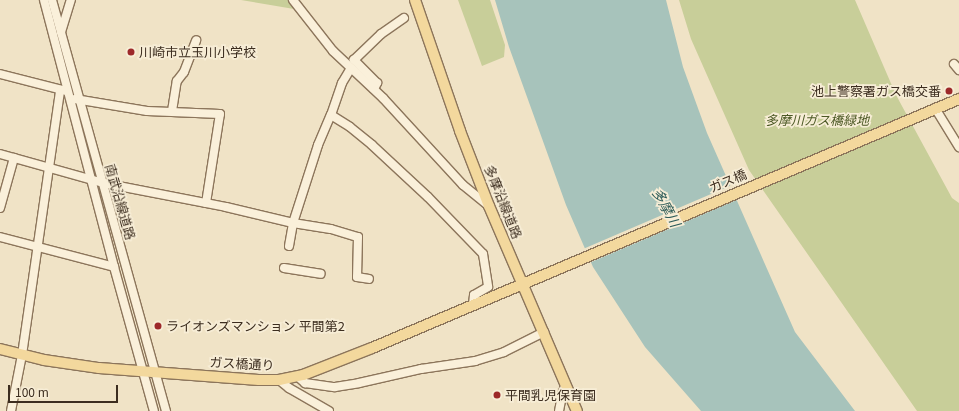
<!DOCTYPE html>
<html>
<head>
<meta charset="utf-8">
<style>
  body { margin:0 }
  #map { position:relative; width:959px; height:411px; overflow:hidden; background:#f0e3c6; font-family:Georgia,"Noto Sans JP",serif }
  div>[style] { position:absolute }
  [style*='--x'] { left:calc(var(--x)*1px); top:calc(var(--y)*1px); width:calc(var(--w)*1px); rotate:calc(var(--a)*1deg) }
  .green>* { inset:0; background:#c8ce99 }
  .water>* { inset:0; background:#a7c3bb }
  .pier>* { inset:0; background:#f0e3c6 }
  .roads { filter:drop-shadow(1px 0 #8c755b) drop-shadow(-1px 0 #8c755b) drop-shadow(0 1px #8c755b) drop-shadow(0 -1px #8c755b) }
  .minor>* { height:8px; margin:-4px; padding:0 4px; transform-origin:4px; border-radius:4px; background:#faf0da }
  .major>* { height:10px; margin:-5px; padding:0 5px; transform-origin:5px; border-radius:5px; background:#f3d89d }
  .dots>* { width:11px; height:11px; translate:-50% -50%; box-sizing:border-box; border:2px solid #f7edd6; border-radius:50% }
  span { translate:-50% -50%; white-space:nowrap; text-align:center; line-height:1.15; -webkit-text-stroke:3.5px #f7edd6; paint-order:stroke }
  .poi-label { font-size:13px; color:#3c2d1f }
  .left { translate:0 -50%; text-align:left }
  .right { translate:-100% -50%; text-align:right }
  .park-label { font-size:13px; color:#4c5925; font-style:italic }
  .street-label { font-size:13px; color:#3c2d1f }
  .water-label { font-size:14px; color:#2e5c59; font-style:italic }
  .scale { position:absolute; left:8px; top:385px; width:110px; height:18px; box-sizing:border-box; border:2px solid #3c2d1f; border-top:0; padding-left:5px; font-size:12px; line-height:14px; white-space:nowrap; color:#3c2d1f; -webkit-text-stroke:3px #f7edd6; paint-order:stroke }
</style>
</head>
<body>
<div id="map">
  <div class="green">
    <i style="clip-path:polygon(241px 0,289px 0,294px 9px)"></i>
    <i style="clip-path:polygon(458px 0,490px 0,505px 45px,504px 57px,482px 66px)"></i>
    <i style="clip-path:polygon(679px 0,855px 0,896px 95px,952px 198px,959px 203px,959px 411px,917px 411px,749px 170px,691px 39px)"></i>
  </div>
  <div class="water">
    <i style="clip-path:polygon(495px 0,666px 0,683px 67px,707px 133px,795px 332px,855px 411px,701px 411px,645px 347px,593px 267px,566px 205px,509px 47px)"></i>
  </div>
  <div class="pier">
    <i style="clip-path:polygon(732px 185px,739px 199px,589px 263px,583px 249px)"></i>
  </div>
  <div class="roads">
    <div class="minor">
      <i style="--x:44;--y:0;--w:276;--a:75.3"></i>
      <i style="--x:114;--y:267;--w:149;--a:74.5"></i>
      <i style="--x:52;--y:0;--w:427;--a:74.5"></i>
      <i style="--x:293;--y:0;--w:65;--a:51.9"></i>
      <i style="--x:333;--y:51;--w:69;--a:43.2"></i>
      <i style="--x:383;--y:98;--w:118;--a:47.4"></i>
      <i style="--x:463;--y:185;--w:32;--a:39"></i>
      <i style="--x:61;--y:32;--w:34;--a:-73"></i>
      <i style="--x:954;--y:64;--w:8;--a:50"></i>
      <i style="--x:0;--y:74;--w:68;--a:14.4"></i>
      <i style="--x:374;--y:89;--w:7;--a:-63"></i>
      <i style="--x:377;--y:83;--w:33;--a:-135"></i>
      <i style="--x:354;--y:60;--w:37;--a:-44"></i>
      <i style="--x:381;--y:34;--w:28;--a:-35"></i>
      <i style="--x:75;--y:99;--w:73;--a:9.5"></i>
      <i style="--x:147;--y:111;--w:73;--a:2.4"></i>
      <i style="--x:935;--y:108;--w:46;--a:58.4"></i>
      <i style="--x:172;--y:111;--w:30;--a:-81"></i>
      <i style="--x:177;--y:81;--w:11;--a:-52"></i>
      <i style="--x:184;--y:72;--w:34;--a:-69"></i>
      <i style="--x:331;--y:115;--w:22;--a:32"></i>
      <i style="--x:350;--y:127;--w:28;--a:39"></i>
      <i style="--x:372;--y:145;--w:76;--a:42.9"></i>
      <i style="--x:428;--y:197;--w:79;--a:46"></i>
      <i style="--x:483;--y:254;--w:33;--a:81"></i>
      <i style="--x:488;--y:287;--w:16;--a:150"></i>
      <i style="--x:474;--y:295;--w:10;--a:96"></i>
      <i style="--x:0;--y:154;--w:107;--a:15.7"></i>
      <i style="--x:103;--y:183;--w:125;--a:11"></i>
      <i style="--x:226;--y:207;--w:69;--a:13.4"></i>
      <i style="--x:293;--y:223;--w:38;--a:9"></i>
      <i style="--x:331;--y:229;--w:28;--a:17"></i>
      <i style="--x:358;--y:237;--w:40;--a:91.4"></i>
      <i style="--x:357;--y:277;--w:12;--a:9"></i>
      <i style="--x:206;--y:203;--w:90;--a:-81.1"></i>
      <i style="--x:0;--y:208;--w:52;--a:-74.4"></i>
      <i style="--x:0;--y:237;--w:118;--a:14.7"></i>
      <i style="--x:289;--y:246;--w:23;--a:-80"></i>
      <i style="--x:293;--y:223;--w:82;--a:-72.2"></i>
      <i style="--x:318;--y:145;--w:33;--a:-67"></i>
      <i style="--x:331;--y:115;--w:34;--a:-71"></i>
      <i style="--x:342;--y:83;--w:17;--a:-59"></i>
      <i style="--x:284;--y:268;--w:37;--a:9"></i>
      <i style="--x:297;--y:376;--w:11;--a:41"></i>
      <i style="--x:305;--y:383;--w:30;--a:8"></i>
      <i style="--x:335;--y:387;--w:24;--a:-9"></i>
      <i style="--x:359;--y:383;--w:64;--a:-12.7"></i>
      <i style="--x:421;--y:369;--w:55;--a:-8.4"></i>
      <i style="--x:475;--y:361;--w:30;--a:-17"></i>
      <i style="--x:504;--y:352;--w:45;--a:-26.6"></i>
      <i style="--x:279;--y:380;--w:13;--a:39"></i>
      <i style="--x:289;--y:388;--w:46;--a:29.9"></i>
      <i style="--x:11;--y:411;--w:57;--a:-78.9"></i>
      <i style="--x:22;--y:355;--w:268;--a:-81.8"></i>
      <i style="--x:559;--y:411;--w:16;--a:-79"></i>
      <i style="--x:562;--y:395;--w:9;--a:-72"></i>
    </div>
    <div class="major">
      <i style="--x:415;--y:0;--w:139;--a:71"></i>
      <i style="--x:460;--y:131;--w:80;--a:68.9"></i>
      <i style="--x:489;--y:206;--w:223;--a:66.8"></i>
      <i style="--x:0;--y:349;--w:45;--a:14"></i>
      <i style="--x:44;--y:360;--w:56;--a:8.3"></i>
      <i style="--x:99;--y:368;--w:160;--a:4.3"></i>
      <i style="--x:259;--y:380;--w:20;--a:0"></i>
      <i style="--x:279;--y:380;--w:25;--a:-12"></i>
      <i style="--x:303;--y:375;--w:74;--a:-21.4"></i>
      <i style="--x:372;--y:348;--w:638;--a:-22.99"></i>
    </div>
  </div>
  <div class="dots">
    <i style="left:131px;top:52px;background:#9d292a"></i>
    <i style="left:949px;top:91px;background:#9d292a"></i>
    <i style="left:158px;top:326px;background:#9d292a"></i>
    <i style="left:497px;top:395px;background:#9d292a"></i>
  </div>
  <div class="poi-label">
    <span class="left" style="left:139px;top:52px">川崎市立玉川小学校</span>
    <span class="right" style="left:941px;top:91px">池上警察署ガス橋交番</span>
    <span class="left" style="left:166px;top:326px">ライオンズマンション 平間第2</span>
    <span class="left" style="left:505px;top:395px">平間乳児保育園</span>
  </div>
  <div class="park-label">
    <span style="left:817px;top:120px">多摩川ガス橋緑地</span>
  </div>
  <div class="street-label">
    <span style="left:728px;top:181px;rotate:-23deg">ガス橋</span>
    <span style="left:120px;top:202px;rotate:74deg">南武沿線道路</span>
    <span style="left:503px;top:202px;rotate:68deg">多摩沿線道路</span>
    <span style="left:242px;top:364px;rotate:3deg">ガス橋通り</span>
  </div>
  <div class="water-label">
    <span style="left:667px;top:207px;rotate:61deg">多摩川</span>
  </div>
  <div class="scale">100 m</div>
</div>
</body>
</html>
